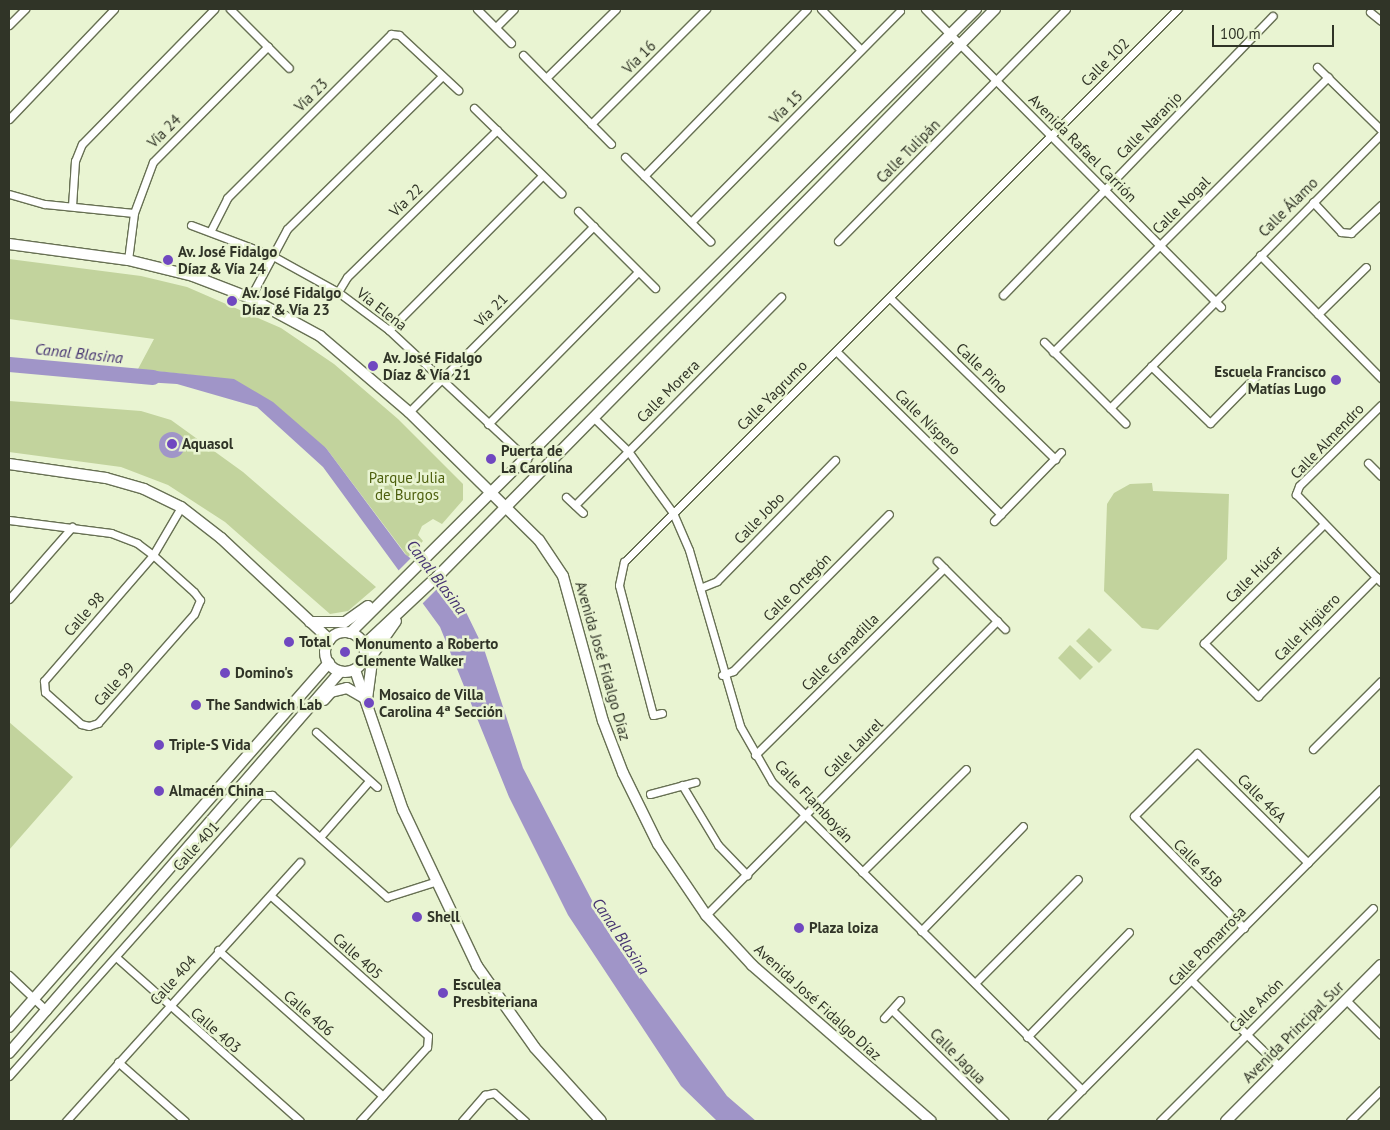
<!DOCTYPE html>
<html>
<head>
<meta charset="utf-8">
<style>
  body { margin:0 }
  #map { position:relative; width:1390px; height:1130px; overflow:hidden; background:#e9f4d2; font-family:"PT Sans",sans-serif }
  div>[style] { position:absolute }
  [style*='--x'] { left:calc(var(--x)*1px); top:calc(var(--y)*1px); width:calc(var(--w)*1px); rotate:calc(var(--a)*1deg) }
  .green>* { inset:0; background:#c2d39d }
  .water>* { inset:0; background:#a095c8 }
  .round { border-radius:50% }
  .pier>* { inset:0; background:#e9f4d2 }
  .river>* { height:15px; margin:-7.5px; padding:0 7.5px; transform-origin:7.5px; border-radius:7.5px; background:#a095c8 }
  .roads { filter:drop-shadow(1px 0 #677053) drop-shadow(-1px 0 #677053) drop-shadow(0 1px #677053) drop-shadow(0 -1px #677053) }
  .street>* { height:7px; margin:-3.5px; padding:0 3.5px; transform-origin:3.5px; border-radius:3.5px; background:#fff }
  .secondary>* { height:10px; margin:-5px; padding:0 5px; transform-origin:5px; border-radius:5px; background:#fff }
  .secondary>.ring { margin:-5px; padding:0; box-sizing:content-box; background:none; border:10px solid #fff; border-radius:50% }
  .dots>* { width:14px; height:14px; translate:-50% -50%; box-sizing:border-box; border:2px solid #e9f4d2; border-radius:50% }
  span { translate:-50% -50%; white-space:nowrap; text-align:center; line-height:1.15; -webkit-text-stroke:5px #e9f4d2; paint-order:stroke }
  .street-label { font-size:15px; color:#303427 }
  .poi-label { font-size:15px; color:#303427; font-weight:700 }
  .left { translate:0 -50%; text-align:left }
  .right { translate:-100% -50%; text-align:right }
  .park-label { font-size:15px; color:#4d5f0d }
  .water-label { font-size:16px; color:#453271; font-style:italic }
  .frame { position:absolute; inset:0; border:10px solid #303427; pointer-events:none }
  .scale { position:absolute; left:1212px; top:25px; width:122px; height:22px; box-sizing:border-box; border:2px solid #303427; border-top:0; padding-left:6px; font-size:15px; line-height:18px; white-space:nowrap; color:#303427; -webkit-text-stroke:4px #e9f4d2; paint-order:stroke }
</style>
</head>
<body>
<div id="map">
  <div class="green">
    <i style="clip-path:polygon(9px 259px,141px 276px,187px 287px,281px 328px,334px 364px,398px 419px,463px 484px,463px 500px,442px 524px,433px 519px,422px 526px,418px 535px,423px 541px,408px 557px,326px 448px,208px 377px,138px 369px,154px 339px,9px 319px)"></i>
    <i style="clip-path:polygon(9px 401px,141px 411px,171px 420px,243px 472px,376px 587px,348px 611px,330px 614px,225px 522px,168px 485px,121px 467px,9px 452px)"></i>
    <i style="clip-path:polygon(1152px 483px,1153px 491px,1229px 494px,1227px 559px,1158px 630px,1142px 628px,1104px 591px,1107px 504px,1114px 493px,1130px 484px)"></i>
    <i style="clip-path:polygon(1089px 628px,1112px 650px,1099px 663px,1076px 641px)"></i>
    <i style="clip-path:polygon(1070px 645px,1093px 667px,1080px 680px,1058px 658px)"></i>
    <i style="clip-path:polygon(9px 722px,73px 777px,9px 850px)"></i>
  </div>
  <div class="water">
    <i style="clip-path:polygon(138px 369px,234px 379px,273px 402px,326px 448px,405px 554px,447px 587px,465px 610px,484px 649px,523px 768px,611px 937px,727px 1096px,756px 1121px,717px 1121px,681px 1086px,568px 915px,509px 797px,440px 627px,323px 467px,257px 407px,177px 384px,128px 381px)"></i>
    <i class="round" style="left:159px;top:432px;width:26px;height:26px"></i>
  </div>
  <div class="pier">
    <i style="clip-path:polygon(412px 557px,444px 582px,421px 605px,397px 572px)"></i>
  </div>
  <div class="river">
    <i style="--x:9;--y:364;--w:144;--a:5.2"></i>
  </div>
  <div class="roads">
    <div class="street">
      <i style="--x:230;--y:9;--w:83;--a:45"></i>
      <i style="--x:477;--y:9;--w:48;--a:45"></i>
      <i style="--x:821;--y:9;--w:57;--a:45.7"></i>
      <i style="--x:925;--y:9;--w:420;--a:45.2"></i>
      <i style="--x:1370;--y:12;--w:14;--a:39"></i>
      <i style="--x:9;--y:25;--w:23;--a:-45"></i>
      <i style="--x:496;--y:27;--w:25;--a:-45"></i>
      <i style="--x:523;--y:55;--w:125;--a:45.3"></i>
      <i style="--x:1317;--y:67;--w:90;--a:44.5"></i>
      <i style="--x:546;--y:78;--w:98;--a:-44.6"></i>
      <i style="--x:474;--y:108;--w:122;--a:44.3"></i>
      <i style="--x:9;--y:119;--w:152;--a:-46.3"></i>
      <i style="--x:591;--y:124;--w:163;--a:-45"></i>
      <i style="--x:625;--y:157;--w:120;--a:44.7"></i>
      <i style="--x:644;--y:176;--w:233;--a:-45.7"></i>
      <i style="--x:9;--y:194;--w:37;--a:16"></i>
      <i style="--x:45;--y:204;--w:89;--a:5.8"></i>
      <i style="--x:1313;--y:202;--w:41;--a:47"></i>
      <i style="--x:1341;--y:232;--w:10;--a:6"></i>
      <i style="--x:1351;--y:233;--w:41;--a:-43"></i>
      <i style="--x:72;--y:206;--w:45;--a:-86.2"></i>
      <i style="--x:75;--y:161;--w:18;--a:-68"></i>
      <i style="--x:82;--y:144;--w:189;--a:-45.6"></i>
      <i style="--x:578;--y:211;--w:109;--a:45"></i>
      <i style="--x:691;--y:222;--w:297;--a:-45.3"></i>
      <i style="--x:191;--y:225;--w:85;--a:20.6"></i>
      <i style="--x:271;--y:255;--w:77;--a:28.9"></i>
      <i style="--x:338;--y:292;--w:64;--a:36.7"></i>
      <i style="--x:389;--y:330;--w:189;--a:43.1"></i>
      <i style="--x:211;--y:230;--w:36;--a:-63"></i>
      <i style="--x:227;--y:198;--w:232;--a:-45"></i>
      <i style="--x:391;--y:34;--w:8;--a:7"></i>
      <i style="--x:399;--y:35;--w:81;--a:43"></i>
      <i style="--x:838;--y:241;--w:325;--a:-45.5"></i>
      <i style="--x:1260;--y:255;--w:173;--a:45.5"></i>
      <i style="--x:128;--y:260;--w:47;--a:-82.7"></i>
      <i style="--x:134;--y:213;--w:54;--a:-69.6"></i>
      <i style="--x:153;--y:162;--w:163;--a:-45.2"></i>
      <i style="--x:338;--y:292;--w:17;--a:-59"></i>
      <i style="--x:347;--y:277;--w:210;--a:-44.4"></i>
      <i style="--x:1003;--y:295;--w:388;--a:-46"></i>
      <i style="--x:250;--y:298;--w:78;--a:-61.8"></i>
      <i style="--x:287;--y:229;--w:218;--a:-44.6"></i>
      <i style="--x:890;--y:298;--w:231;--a:44.3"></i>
      <i style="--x:1318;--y:314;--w:67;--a:-44.4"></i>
      <i style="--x:389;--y:330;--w:217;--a:-45.2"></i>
      <i style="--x:1044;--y:342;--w:115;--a:45"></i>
      <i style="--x:836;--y:351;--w:232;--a:44.7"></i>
      <i style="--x:1053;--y:352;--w:389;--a:-45"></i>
      <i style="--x:1151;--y:366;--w:82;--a:44"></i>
      <i style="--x:1210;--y:423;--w:69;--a:-45.6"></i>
      <i style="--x:1381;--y:405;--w:115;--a:135.4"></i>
      <i style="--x:1299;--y:486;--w:9;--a:111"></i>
      <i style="--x:1296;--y:494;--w:122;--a:46"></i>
      <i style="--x:1110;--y:408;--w:385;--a:-45.3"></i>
      <i style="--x:409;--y:412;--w:262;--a:-45.2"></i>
      <i style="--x:594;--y:418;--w:47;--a:44.1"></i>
      <i style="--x:628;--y:451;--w:77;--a:54"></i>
      <i style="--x:673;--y:513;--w:40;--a:66.6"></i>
      <i style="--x:689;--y:550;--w:183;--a:73.8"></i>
      <i style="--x:740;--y:726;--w:64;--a:60.3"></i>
      <i style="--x:772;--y:782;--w:437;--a:44.8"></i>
      <i style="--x:488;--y:424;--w:214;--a:-45.4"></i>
      <i style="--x:1368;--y:463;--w:18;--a:45"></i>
      <i style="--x:566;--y:497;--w:23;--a:43"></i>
      <i style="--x:575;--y:505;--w:293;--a:-45.3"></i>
      <i style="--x:9;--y:520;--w:103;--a:7.3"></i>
      <i style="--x:111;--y:533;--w:28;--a:21"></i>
      <i style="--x:137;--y:543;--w:20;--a:37"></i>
      <i style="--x:153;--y:555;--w:55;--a:42.1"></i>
      <i style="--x:194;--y:592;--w:10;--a:53"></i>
      <i style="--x:200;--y:600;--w:15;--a:113"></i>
      <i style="--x:194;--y:614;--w:145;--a:131.4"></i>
      <i style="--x:98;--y:723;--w:9;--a:162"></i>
      <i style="--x:89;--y:726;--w:8;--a:-166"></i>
      <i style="--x:81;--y:724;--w:48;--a:-138.4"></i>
      <i style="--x:45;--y:692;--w:11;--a:-95"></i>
      <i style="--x:44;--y:681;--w:167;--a:-49.1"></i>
      <i style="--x:153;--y:555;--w:56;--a:-59.7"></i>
      <i style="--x:994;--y:521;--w:96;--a:-45.8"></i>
      <i style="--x:1323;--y:525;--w:168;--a:135.2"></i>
      <i style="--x:1204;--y:643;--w:76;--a:44.5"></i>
      <i style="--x:1258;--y:696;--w:168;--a:-45.2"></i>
      <i style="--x:937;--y:561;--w:96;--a:45"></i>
      <i style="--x:700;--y:588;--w:18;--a:-22"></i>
      <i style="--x:717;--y:581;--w:169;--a:-45.7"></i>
      <i style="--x:9;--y:599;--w:96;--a:-48.8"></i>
      <i style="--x:722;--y:675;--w:12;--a:-20"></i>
      <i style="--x:733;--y:671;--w:221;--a:-45.2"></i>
      <i style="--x:662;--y:713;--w:9;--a:167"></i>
      <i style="--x:653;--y:715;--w:134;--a:-104.7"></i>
      <i style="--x:619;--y:585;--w:24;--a:-78"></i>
      <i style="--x:624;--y:562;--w:783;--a:-44.95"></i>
      <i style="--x:316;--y:732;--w:82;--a:42"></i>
      <i style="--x:1313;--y:749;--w:96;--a:-45"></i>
      <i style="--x:755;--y:755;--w:266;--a:-44.7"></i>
      <i style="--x:682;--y:785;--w:70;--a:59"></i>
      <i style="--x:718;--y:845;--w:42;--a:46"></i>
      <i style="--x:650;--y:794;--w:47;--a:-14.9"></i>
      <i style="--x:320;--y:837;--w:74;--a:-48.8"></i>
      <i style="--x:862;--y:872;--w:146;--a:-44.7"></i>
      <i style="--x:271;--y:896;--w:210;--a:41.7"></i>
      <i style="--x:428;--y:1036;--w:11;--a:95"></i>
      <i style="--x:427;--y:1047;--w:100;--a:132.2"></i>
      <i style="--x:706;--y:915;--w:414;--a:-45.3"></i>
      <i style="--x:1244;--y:928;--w:157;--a:-134.5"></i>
      <i style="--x:1134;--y:816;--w:89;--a:-45"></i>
      <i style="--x:1197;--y:753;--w:156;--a:44.7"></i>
      <i style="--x:921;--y:931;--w:146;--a:-45.8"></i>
      <i style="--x:218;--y:950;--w:220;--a:41.5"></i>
      <i style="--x:116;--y:957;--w:246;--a:41.7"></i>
      <i style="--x:9;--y:975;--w:52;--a:43.5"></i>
      <i style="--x:1192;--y:981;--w:123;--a:44.3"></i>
      <i style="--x:975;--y:983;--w:146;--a:-45.3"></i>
      <i style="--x:1346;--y:1000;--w:49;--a:45"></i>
      <i style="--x:892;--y:1010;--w:158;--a:44.5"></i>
      <i style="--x:884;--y:1018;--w:24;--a:-48"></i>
      <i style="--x:1027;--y:1037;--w:146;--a:-45.8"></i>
      <i style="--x:118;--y:1062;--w:89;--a:41.4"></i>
      <i style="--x:9;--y:1076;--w:376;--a:-48.3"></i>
      <i style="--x:259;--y:795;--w:13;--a:0"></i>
      <i style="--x:272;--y:795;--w:154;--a:41.6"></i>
      <i style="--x:387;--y:897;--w:49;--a:-17.7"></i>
      <i style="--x:66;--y:1121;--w:349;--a:-47.9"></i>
      <i style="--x:462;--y:1121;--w:35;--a:-49"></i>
      <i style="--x:485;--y:1095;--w:9;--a:-13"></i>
      <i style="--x:494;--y:1093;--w:42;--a:42.1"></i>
      <i style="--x:1051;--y:1121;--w:468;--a:-45.2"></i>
      <i style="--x:1160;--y:1121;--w:301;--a:-45"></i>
      <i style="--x:1350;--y:1121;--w:44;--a:-45"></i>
    </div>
    <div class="secondary">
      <i style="--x:9;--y:244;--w:120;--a:7.7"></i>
      <i style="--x:128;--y:260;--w:67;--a:13.8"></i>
      <i style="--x:193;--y:276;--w:61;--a:21.1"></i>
      <i style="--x:250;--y:298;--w:80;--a:28.5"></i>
      <i style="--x:320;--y:336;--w:117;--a:40.5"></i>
      <i style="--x:409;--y:412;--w:182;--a:44.6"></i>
      <i style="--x:539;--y:540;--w:43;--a:56.3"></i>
      <i style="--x:563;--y:576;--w:150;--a:74.6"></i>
      <i style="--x:603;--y:721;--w:56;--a:69"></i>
      <i style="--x:623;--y:773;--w:79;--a:63.8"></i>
      <i style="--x:658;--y:844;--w:86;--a:55.9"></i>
      <i style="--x:706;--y:915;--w:68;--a:47.4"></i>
      <i style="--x:752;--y:965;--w:237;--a:41.1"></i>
      <i style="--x:9;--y:464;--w:98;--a:8.2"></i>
      <i style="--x:106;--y:478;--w:40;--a:16"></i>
      <i style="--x:144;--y:489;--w:41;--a:25.9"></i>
      <i style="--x:181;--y:507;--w:51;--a:37.8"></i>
      <i style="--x:221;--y:538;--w:149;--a:43.1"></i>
      <i style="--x:310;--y:622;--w:35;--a:0"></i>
      <i style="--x:345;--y:622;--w:28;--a:-35"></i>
      <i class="ring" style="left:325px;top:632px;width:30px;height:30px"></i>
      <i style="--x:350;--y:633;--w:884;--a:-44.91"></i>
      <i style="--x:364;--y:645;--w:104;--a:-43.1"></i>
      <i style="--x:440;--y:574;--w:792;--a:-45.51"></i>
      <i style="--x:355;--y:670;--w:148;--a:71.1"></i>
      <i style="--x:403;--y:810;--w:173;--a:64.6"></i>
      <i style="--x:477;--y:966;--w:100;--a:54.7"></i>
      <i style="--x:535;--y:1048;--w:98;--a:47.9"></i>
      <i style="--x:367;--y:699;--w:45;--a:-82.4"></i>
      <i style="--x:373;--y:654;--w:40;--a:-55.1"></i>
      <i style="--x:324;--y:700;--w:11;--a:-49"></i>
      <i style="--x:331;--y:692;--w:16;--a:-14"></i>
      <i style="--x:347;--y:688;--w:22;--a:30"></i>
      <i style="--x:9;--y:1027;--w:485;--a:-48.7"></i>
      <i style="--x:9;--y:1053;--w:505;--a:-49.02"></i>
      <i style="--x:1226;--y:1121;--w:220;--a:-45.2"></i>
    </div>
  </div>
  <div class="dots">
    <i style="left:168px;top:260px;background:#7048c0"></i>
    <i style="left:232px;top:301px;background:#7048c0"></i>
    <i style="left:373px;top:366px;background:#7048c0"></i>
    <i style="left:1336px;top:380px;background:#7048c0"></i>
    <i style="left:172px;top:444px;background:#7048c0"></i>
    <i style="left:491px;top:459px;background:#7048c0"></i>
    <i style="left:289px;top:642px;background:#7048c0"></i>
    <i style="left:345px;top:652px;background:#7048c0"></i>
    <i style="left:225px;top:673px;background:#7048c0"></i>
    <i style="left:369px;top:703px;background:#7048c0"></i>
    <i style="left:196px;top:705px;background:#7048c0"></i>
    <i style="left:159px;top:745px;background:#7048c0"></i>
    <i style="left:159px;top:791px;background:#7048c0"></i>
    <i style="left:417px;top:917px;background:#7048c0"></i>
    <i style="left:799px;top:928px;background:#7048c0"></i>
    <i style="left:443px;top:993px;background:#7048c0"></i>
  </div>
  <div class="street-label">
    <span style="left:639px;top:57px;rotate:-45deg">Vía 16</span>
    <span style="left:1105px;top:62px;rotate:-45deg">Calle 102</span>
    <span style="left:311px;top:95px;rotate:-45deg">Vía 23</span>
    <span style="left:786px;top:107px;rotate:-45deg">Vía 15</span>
    <span style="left:1149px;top:125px;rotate:-46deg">Calle Naranjo</span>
    <span style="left:164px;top:131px;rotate:-45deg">Vía 24</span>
    <span style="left:1083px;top:148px;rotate:45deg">Avenida Rafael Carrión</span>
    <span style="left:908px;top:151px;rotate:-45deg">Calle Tulipán</span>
    <span style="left:406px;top:200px;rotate:-44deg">Vía 22</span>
    <span style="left:1181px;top:205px;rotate:-45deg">Calle Nogal</span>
    <span style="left:1288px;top:207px;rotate:-45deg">Calle Álamo</span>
    <span style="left:382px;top:309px;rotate:38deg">Vía Elena</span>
    <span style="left:491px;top:310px;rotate:-45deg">Vía 21</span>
    <span style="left:982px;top:368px;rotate:44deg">Calle Pino</span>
    <span style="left:668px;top:391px;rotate:-45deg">Calle Morera</span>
    <span style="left:772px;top:395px;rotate:-45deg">Calle Yagrumo</span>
    <span style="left:928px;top:422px;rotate:45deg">Calle Níspero</span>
    <span style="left:1327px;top:441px;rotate:-46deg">Calle Almendro</span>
    <span style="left:759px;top:518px;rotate:-46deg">Calle Jobo</span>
    <span style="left:1254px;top:574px;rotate:-45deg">Calle Húcar</span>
    <span style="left:797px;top:587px;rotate:-45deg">Calle Ortegón</span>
    <span style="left:84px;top:614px;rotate:-49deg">Calle 98</span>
    <span style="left:1307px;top:627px;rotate:-46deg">Calle Higüero</span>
    <span style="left:840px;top:652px;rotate:-45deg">Calle Granadilla</span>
    <span style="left:603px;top:661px;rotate:74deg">Avenida José Fidalgo Díaz</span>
    <span style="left:114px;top:684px;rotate:-48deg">Calle 99</span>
    <span style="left:853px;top:748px;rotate:-45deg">Calle Laurel</span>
    <span style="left:1262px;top:798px;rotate:45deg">Calle 46A</span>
    <span style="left:814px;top:801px;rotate:47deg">Calle Flamboyán</span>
    <span style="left:196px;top:846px;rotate:-48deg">Calle 401</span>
    <span style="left:1198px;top:863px;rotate:45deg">Calle 45B</span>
    <span style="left:1207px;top:946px;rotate:-46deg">Calle Pomarrosa</span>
    <span style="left:358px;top:956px;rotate:42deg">Calle 405</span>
    <span style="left:173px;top:980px;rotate:-48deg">Calle 404</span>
    <span style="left:818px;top:1002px;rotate:42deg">Avenida José Fidalgo Díaz</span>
    <span style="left:1256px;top:1005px;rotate:-45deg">Calle Anón</span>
    <span style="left:309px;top:1013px;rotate:41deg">Calle 406</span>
    <span style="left:216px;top:1030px;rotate:41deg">Calle 403</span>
    <span style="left:1293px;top:1032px;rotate:-45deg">Avenida Principal Sur</span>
    <span style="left:958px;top:1056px;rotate:45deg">Calle Jagua</span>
  </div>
  <div class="poi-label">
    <span class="left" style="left:178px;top:260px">Av. José Fidalgo<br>Díaz &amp; Vía 24</span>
    <span class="left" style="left:242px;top:301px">Av. José Fidalgo<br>Díaz &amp; Vía 23</span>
    <span class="left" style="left:383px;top:366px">Av. José Fidalgo<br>Díaz &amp; Vía 21</span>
    <span class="right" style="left:1326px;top:380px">Escuela Francisco<br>Matías Lugo</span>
    <span class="left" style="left:182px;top:444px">Aquasol</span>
    <span class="left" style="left:501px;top:459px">Puerta de<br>La Carolina</span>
    <span class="left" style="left:299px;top:642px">Total</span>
    <span class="left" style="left:355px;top:652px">Monumento a Roberto<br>Clemente Walker</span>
    <span class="left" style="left:235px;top:673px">Domino's</span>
    <span class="left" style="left:379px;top:703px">Mosaico de Villa<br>Carolina 4ª Sección</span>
    <span class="left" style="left:206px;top:705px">The Sandwich Lab</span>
    <span class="left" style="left:169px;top:745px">Triple-S Vida</span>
    <span class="left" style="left:169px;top:791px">Almacén China</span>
    <span class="left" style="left:427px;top:917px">Shell</span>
    <span class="left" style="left:809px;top:928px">Plaza loiza</span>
    <span class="left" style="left:453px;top:993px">Esculea<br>Presbiteriana</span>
  </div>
  <div class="park-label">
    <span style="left:407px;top:486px">Parque Julia<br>de Burgos</span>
  </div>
  <div class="water-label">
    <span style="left:79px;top:353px;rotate:6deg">Canal Blasina</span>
    <span style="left:437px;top:577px;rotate:53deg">Canal Blasina</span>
    <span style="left:621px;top:936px;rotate:56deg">Canal Blasina</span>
  </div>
  <div class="frame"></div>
  <div class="scale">100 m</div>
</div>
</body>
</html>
